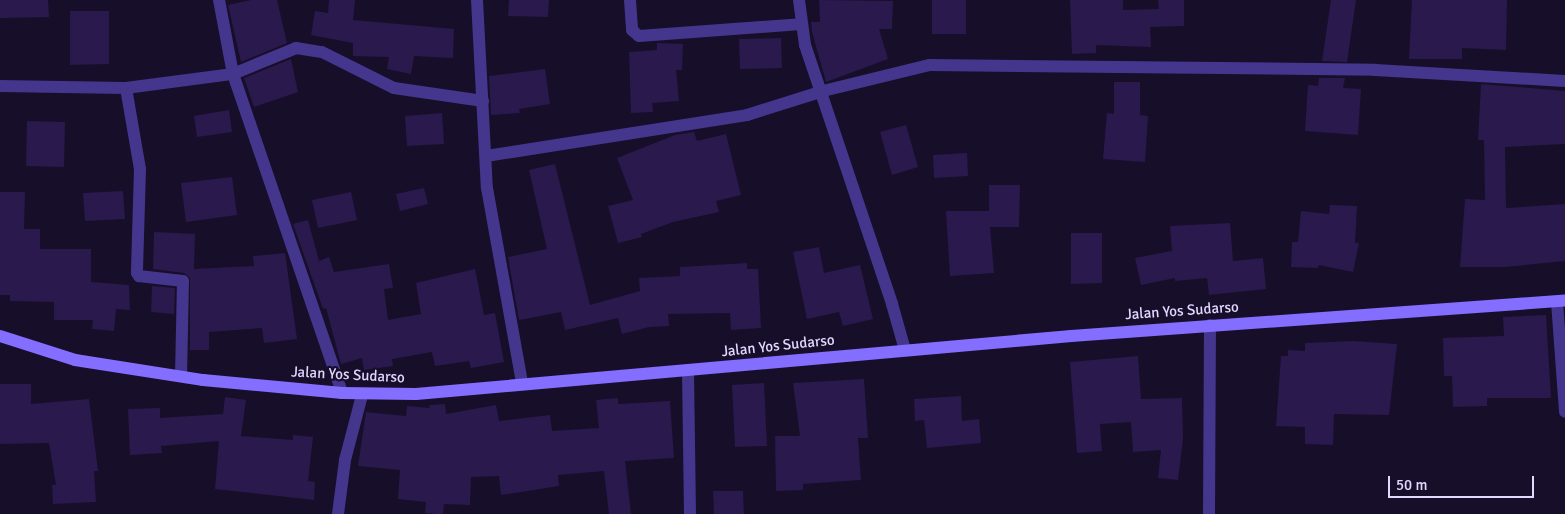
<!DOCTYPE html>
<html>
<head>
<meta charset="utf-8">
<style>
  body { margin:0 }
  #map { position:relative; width:1565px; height:514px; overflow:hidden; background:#170e2a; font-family:Signika,sans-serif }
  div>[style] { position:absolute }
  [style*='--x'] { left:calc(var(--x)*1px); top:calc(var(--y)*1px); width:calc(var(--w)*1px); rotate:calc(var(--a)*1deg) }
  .building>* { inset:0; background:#2a194c }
  .minor>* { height:12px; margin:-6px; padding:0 6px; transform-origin:6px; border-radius:6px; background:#44368c }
  .tertiary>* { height:12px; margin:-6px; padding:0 6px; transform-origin:6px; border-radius:6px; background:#44368c }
  .secondary>* { height:12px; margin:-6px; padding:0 6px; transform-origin:6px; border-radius:6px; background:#846eff }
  span { translate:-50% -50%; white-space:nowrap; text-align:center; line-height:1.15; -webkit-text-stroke:4.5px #170e2a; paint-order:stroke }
  .street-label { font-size:15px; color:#e1d7ff }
  .scale { position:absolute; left:1388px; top:476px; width:146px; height:22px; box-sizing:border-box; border:2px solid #e1d7ff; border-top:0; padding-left:6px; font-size:15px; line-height:18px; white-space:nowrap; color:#e1d7ff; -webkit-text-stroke:4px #170e2a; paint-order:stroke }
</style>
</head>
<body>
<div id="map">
  <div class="building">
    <i style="clip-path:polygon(0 0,48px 0,49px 17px,0 18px)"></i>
    <i style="clip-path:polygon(251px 0,277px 0,287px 43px,241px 62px,228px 5px)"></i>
    <i style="clip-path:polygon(329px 0,355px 0,353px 20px,454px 29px,453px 58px,414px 56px,411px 74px,387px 69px,389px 57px,353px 56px,353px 43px,311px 35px,315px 11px,328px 13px)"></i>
    <i style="clip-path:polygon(509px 0,549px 0,548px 17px,508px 16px)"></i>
    <i style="clip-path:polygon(819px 0,893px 1px,892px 29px,879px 29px,888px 59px,826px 82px,812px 32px,811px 22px,820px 22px)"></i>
    <i style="clip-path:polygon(932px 0,966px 0,966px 34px,932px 34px)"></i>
    <i style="clip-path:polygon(1070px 0,1123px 0,1123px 10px,1159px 9px,1158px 0,1184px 0,1184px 26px,1150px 27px,1151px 47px,1096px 45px,1096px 53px,1072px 54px)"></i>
    <i style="clip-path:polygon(1331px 0,1356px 0,1347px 62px,1322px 61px)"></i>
    <i style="clip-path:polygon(1412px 0,1507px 0,1506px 50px,1462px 48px,1462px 59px,1409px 59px)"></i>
    <i style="clip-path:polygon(70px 11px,109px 11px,109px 64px,70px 65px)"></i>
    <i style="clip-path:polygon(781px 38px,782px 68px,740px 69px,739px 39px)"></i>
    <i style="clip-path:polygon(657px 43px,683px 44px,682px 70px,676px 70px,679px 101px,652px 103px,653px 112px,631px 113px,629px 52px,657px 50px)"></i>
    <i style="clip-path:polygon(291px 59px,298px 92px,254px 107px,244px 78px)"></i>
    <i style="clip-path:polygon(545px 69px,550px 104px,519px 109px,520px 113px,491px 115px,489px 76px)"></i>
    <i style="clip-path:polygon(1319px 78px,1345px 78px,1343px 88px,1361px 89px,1358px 135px,1305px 131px,1308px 85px,1318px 86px)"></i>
    <i style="clip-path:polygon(1114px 82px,1140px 82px,1140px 115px,1148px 116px,1145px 162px,1103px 159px,1107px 113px,1114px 114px)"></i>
    <i style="clip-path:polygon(1481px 84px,1565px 91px,1565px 144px,1505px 147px,1506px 208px,1565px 204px,1565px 261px,1505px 267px,1460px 267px,1465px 199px,1485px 200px,1484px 140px,1478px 140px)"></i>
    <i style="clip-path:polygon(229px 110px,232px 132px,197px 137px,194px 116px)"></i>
    <i style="clip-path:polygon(442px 113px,444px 144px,407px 146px,405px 116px)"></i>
    <i style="clip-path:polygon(27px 121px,65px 122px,64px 167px,26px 166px)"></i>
    <i style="clip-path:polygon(906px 125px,918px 167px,892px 175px,880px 132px)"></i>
    <i style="clip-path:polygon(694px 132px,697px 141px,726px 134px,741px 195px,716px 201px,719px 212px,673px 222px,641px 234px,642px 237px,618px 243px,608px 206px,633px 200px,617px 158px,675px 135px)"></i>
    <i style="clip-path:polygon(967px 153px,968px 176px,934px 178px,933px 155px)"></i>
    <i style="clip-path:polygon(555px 164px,590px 305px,640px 291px,639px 278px,680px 276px,680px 267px,747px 263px,747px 269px,758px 269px,761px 328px,731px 330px,730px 313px,668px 314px,669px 326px,649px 327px,622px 334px,618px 318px,565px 330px,561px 312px,519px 320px,508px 257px,547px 249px,529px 170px)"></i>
    <i style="clip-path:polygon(232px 177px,237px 215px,186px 222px,181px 183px)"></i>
    <i style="clip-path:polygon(989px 185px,1020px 185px,1019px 227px,990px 227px,994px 273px,950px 276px,946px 211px,989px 211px)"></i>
    <i style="clip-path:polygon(424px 188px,428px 204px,400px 211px,396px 194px)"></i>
    <i style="clip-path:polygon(123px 191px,125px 219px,85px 221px,83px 193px)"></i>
    <i style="clip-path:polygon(0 192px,25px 192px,24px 229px,40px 229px,40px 249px,91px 249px,91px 282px,129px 285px,130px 310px,116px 309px,114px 331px,92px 329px,93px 320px,54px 320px,54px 302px,10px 301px,10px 295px,0 295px)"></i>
    <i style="clip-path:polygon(351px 192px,357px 220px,318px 228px,312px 200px)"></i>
    <i style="clip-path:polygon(1330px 205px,1357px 206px,1355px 243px,1359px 243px,1353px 272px,1319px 265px,1318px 268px,1291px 267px,1292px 242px,1298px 242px,1301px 211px,1329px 214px)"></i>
    <i style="clip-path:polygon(308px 220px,319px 261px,329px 257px,334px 272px,389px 264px,393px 288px,384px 289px,388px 320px,421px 314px,416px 283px,475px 269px,484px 315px,495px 313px,504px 362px,471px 368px,469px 361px,435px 366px,432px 352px,392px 359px,393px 366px,364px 370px,362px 358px,341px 364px,326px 308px,323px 309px,293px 224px)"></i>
    <i style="clip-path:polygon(1230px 223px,1233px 261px,1263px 258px,1266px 289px,1209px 295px,1207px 278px,1175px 281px,1175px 278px,1141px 285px,1135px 258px,1172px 251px,1170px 226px)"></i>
    <i style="clip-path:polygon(154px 232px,195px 234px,194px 269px,254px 266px,253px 256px,285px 253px,297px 339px,264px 343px,262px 328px,209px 332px,209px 350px,190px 350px,190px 278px,184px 273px,153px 269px)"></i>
    <i style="clip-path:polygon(1071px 233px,1102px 233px,1102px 283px,1071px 284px)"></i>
    <i style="clip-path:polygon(819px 247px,824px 273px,860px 265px,873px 319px,843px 326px,839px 312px,807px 319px,793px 252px)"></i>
    <i style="clip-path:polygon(152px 286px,175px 288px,174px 314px,151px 312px)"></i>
    <i style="clip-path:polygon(1546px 315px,1551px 398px,1487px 398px,1487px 406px,1453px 407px,1452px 376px,1444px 376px,1443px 338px,1504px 336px,1503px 317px)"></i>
    <i style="clip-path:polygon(1353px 341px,1397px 344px,1389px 415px,1334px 414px,1333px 445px,1305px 444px,1305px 427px,1276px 426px,1281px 356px,1288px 356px,1288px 350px,1305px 351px,1305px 343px)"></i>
    <i style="clip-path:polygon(1138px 356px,1141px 399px,1182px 398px,1183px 439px,1178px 480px,1158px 478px,1161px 450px,1133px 452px,1131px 422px,1100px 424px,1102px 451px,1077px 453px,1070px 362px)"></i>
    <i style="clip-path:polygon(864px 379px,868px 438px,858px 438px,861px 480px,803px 484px,803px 490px,776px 491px,775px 436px,800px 436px,793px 383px)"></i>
    <i style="clip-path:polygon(764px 383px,767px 446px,735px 447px,732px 385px)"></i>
    <i style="clip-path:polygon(0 384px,31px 384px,31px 404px,89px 399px,98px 471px,94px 471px,96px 502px,53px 504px,52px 485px,56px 485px,49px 443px,0 444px)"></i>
    <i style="clip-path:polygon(961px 396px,962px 421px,979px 419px,981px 443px,927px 448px,924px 420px,915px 421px,914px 399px)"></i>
    <i style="clip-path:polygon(225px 397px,246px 400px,241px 436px,293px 440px,293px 435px,313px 437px,308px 481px,315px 482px,314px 500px,215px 489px,219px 441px,161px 446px,162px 453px,130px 455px,128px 409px,160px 408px,160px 418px,223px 414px)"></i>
    <i style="clip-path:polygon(618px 398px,618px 404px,670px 401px,674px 458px,625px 461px,631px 514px,609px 514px,604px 471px,558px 475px,559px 486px,501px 495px,499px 476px,471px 477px,470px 505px,444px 504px,443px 514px,436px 514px,425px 513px,426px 502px,398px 499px,400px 470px,358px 466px,366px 412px,406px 416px,407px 406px,430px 408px,429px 405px,445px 404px,446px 414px,496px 405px,499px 421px,550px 415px,552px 431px,599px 428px,596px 400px)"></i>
    <i style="clip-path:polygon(713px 491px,743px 491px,744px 514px,714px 514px)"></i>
  </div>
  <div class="minor">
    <i style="--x:219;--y:0;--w:75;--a:79.3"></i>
    <i style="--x:233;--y:74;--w:337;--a:71.1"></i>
    <i style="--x:477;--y:0;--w:188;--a:87"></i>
    <i style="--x:487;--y:188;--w:198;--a:79.8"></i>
    <i style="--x:630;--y:0;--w:30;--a:86"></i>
    <i style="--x:632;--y:30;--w:9;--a:41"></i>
    <i style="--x:639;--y:36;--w:162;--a:-4.2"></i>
    <i style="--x:799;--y:0;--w:45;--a:82.4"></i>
    <i style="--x:805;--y:45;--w:273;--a:71.4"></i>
    <i style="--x:892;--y:304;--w:48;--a:74.2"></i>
    <i style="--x:0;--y:86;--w:126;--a:0.9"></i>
    <i style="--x:126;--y:88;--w:108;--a:-7.5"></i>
    <i style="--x:233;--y:74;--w:68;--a:-22.4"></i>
    <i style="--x:296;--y:48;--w:26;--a:9"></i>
    <i style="--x:322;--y:52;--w:80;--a:26.6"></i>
    <i style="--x:394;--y:88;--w:90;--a:8.3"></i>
    <i style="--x:126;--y:88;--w:82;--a:80.2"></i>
    <i style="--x:140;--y:169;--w:104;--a:91.7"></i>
    <i style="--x:137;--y:273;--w:4;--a:56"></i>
    <i style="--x:139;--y:276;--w:44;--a:6.5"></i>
    <i style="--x:183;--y:281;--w:95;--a:91.2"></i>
    <i style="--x:486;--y:156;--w:264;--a:-8.9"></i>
    <i style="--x:747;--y:115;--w:80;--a:-17.5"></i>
    <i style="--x:823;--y:91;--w:110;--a:-13.7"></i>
    <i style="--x:930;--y:65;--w:445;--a:0.6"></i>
    <i style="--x:1375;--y:70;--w:190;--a:3.3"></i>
    <i style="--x:1557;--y:302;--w:110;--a:85.8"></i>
    <i style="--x:688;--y:371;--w:143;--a:89.2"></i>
    <i style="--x:1209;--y:514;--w:189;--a:-89.7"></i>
  </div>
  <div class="tertiary">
    <i style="--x:338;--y:514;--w:54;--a:-82.6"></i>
    <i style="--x:345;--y:460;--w:67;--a:-75.3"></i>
  </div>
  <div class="secondary">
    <i style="--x:0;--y:336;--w:79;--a:17.7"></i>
    <i style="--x:75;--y:360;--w:130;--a:8.9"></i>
    <i style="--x:203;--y:380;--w:140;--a:5.3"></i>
    <i style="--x:342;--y:393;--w:74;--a:0.8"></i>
    <i style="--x:416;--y:394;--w:658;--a:-5.06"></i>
    <i style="--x:1071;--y:336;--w:495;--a:-4.1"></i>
  </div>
  <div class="street-label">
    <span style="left:1182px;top:311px;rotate:-4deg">Jalan Yos Sudarso</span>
    <span style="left:778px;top:346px;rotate:-6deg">Jalan Yos Sudarso</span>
    <span style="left:348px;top:375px;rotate:3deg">Jalan Yos Sudarso</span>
  </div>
  <div class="scale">50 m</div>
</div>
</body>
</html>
